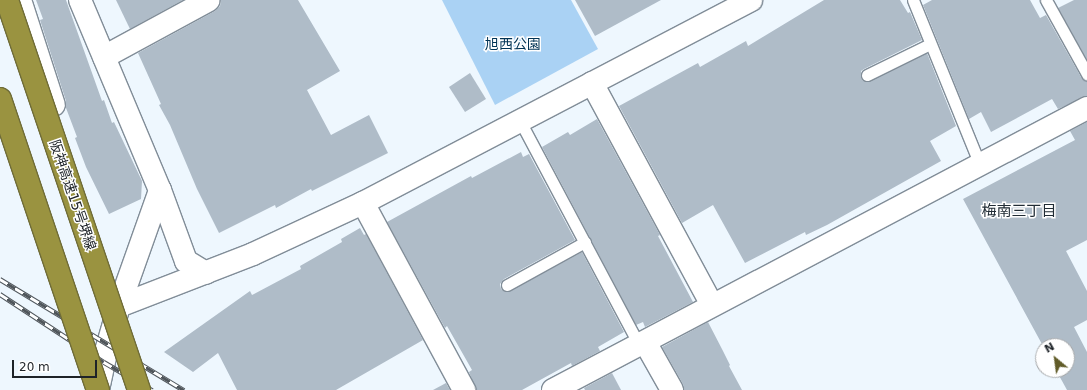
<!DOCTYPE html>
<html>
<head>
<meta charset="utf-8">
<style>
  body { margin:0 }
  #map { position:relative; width:1087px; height:390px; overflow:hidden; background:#eef7fe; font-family:"DejaVu Sans","Noto Sans JP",sans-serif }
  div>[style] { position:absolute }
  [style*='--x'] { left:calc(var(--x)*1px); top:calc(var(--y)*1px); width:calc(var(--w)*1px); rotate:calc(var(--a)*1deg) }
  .green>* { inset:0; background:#aad2f4 }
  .building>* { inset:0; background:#afbcc8 }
  .roads { filter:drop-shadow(1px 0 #818d98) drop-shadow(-1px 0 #818d98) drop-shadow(0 1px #818d98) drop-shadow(0 -1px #818d98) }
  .lane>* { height:11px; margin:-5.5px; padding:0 5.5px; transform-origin:5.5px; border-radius:5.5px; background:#fff }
  .street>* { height:22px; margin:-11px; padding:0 11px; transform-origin:11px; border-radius:11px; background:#fff }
  .secondary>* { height:22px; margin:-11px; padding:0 11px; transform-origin:11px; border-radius:11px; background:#fff }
  .rail>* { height:4.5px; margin-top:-2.25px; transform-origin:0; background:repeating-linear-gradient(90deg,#fff 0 9px,#50565b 0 18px); box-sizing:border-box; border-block:1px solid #50565b }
  .bridges { filter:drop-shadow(1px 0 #6f6c38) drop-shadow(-1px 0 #6f6c38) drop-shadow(0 1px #6f6c38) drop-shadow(0 -1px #6f6c38) }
  .highway-bridge>* { height:22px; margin:-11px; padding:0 11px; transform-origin:11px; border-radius:11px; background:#9a9340 }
  span { translate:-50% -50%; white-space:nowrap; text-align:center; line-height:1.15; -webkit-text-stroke:3px #fff; paint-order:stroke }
  .park-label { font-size:14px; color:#035 }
  .street-label { font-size:14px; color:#1e2328 }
  .neighbourhood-label { font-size:15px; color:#212c35 }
  .north { position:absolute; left:1035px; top:338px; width:40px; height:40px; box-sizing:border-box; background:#fff; border:1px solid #a5a7a9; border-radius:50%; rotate:331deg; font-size:11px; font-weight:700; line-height:16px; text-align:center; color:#1e2328 }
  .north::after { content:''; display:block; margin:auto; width:14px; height:18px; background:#615c29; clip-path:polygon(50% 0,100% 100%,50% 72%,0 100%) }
  .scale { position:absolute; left:12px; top:360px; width:85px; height:18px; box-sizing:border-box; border:2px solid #1e2328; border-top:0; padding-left:5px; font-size:12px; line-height:14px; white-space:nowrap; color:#1e2328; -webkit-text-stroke:3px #fff; paint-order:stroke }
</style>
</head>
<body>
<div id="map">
  <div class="green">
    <i style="clip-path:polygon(442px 0,571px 0,598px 49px,495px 105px)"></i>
  </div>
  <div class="building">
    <i style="clip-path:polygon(36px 0,66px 0,102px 101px,104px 100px,112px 123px,114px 122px,142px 181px,141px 199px,109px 214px,86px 167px,75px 138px,77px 137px,66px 108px,66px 101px,40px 20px,43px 19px)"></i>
    <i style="clip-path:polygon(116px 0,183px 0,130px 29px)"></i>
    <i style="clip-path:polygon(221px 0,298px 0,340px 71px,307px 90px,331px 135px,369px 115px,388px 153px,312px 191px,311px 189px,276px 208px,275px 205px,219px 233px,197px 189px,170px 125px,159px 105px,161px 104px,138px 53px,215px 11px,220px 6px)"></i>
    <i style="clip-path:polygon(575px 0,661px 0,595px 36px)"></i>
    <i style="clip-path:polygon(824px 0,900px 0,908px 13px,910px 12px,922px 40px,864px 69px,861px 71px,861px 78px,863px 81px,870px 81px,927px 53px,956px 126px,930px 141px,941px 161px,827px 225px,806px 235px,805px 232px,745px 263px,713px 205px,682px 223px,619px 106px,698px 63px,700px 67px,746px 41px,748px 46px)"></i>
    <i style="clip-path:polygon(932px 0,1030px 0,1040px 18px,1046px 15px,1081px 77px,1087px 81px,1087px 96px,1058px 109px,1052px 99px,991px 132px,981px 112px,969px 119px,923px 5px)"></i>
    <i style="clip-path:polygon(1074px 0,1087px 0,1087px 60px,1058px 8px)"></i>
    <i style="clip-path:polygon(470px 73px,486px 99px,465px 112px,449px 87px)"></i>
    <i style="clip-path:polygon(597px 119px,660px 235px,658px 236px,693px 302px,645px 327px,643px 322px,636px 325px,542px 147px,568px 132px,570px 135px)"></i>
    <i style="clip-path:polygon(1087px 122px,1087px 240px,1066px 251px,1087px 291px,1087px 320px,1074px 327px,1087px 352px,1087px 390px,1067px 390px,1056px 370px,1067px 370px,1067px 346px,1043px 346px,963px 199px,1075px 140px,1070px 131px)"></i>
    <i style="clip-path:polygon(521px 152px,523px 157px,529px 154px,575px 240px,504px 279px,500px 284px,501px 289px,506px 292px,510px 291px,582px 252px,624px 332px,598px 347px,600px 351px,572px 366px,571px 363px,522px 390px,476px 390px,469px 372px,472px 370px,447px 326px,445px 328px,387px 222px,471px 176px,472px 178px)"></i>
    <i style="clip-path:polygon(360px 228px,364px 235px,366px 234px,423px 340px,336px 390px,237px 390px,218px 353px,193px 372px,164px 352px,250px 291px,252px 295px,301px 269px,300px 266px,342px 242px,341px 239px)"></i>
    <i style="clip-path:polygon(708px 322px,723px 351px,730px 365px,729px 366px,742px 390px,684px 390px,683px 384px,662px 347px)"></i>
    <i style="clip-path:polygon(612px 373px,621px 390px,585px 390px,584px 388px)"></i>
    <i style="clip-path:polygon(446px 383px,450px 390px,433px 390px)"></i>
  </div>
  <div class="roads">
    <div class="lane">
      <i style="--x:913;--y:0;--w:178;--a:67.9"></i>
      <i style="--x:1046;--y:0;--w:85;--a:61"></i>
      <i style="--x:867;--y:75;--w:70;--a:-26.2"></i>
      <i style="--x:520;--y:121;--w:254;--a:62"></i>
      <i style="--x:507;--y:285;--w:89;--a:-28.9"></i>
    </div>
    <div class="street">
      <i style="--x:104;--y:57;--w:119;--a:-28.5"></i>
      <i style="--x:592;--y:83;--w:252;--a:61.6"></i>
      <i style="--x:363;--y:203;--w:213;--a:61.6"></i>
      <i style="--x:645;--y:342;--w:55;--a:60.6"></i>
      <i style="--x:553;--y:390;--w:604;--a:-27.84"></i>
    </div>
    <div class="secondary">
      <i style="--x:20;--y:0;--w:110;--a:72.1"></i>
      <i style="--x:80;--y:0;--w:206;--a:67.2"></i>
      <i style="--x:160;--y:190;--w:76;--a:69.9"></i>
      <i style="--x:186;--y:261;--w:23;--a:31"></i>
      <i style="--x:119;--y:306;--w:144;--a:-21.2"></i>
      <i style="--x:253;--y:254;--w:121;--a:-24.9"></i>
      <i style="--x:363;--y:203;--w:438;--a:-27.6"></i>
      <i style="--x:98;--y:390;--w:40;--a:-78"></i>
      <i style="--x:106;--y:351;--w:47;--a:-73.9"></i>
      <i style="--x:119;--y:306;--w:123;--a:-70.5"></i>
    </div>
  </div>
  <div class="rail">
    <i style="--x:0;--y:279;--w:215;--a:31.1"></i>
    <i style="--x:0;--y:294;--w:124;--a:33.2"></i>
    <i style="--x:104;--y:362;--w:56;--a:30.3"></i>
  </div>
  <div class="bridges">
    <div class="highway-bridge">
      <i style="--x:7;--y:0;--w:412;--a:71.3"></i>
      <i style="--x:0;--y:99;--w:307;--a:71.4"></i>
    </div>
  </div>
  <div class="park-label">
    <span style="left:513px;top:44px">旭西公園</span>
  </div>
  <div class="street-label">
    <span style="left:73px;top:195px;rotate:71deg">阪神高速15号堺線</span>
  </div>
  <div class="neighbourhood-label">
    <span style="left:1019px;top:212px">梅南三丁目</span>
  </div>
  <div class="north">N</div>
  <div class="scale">20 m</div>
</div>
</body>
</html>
